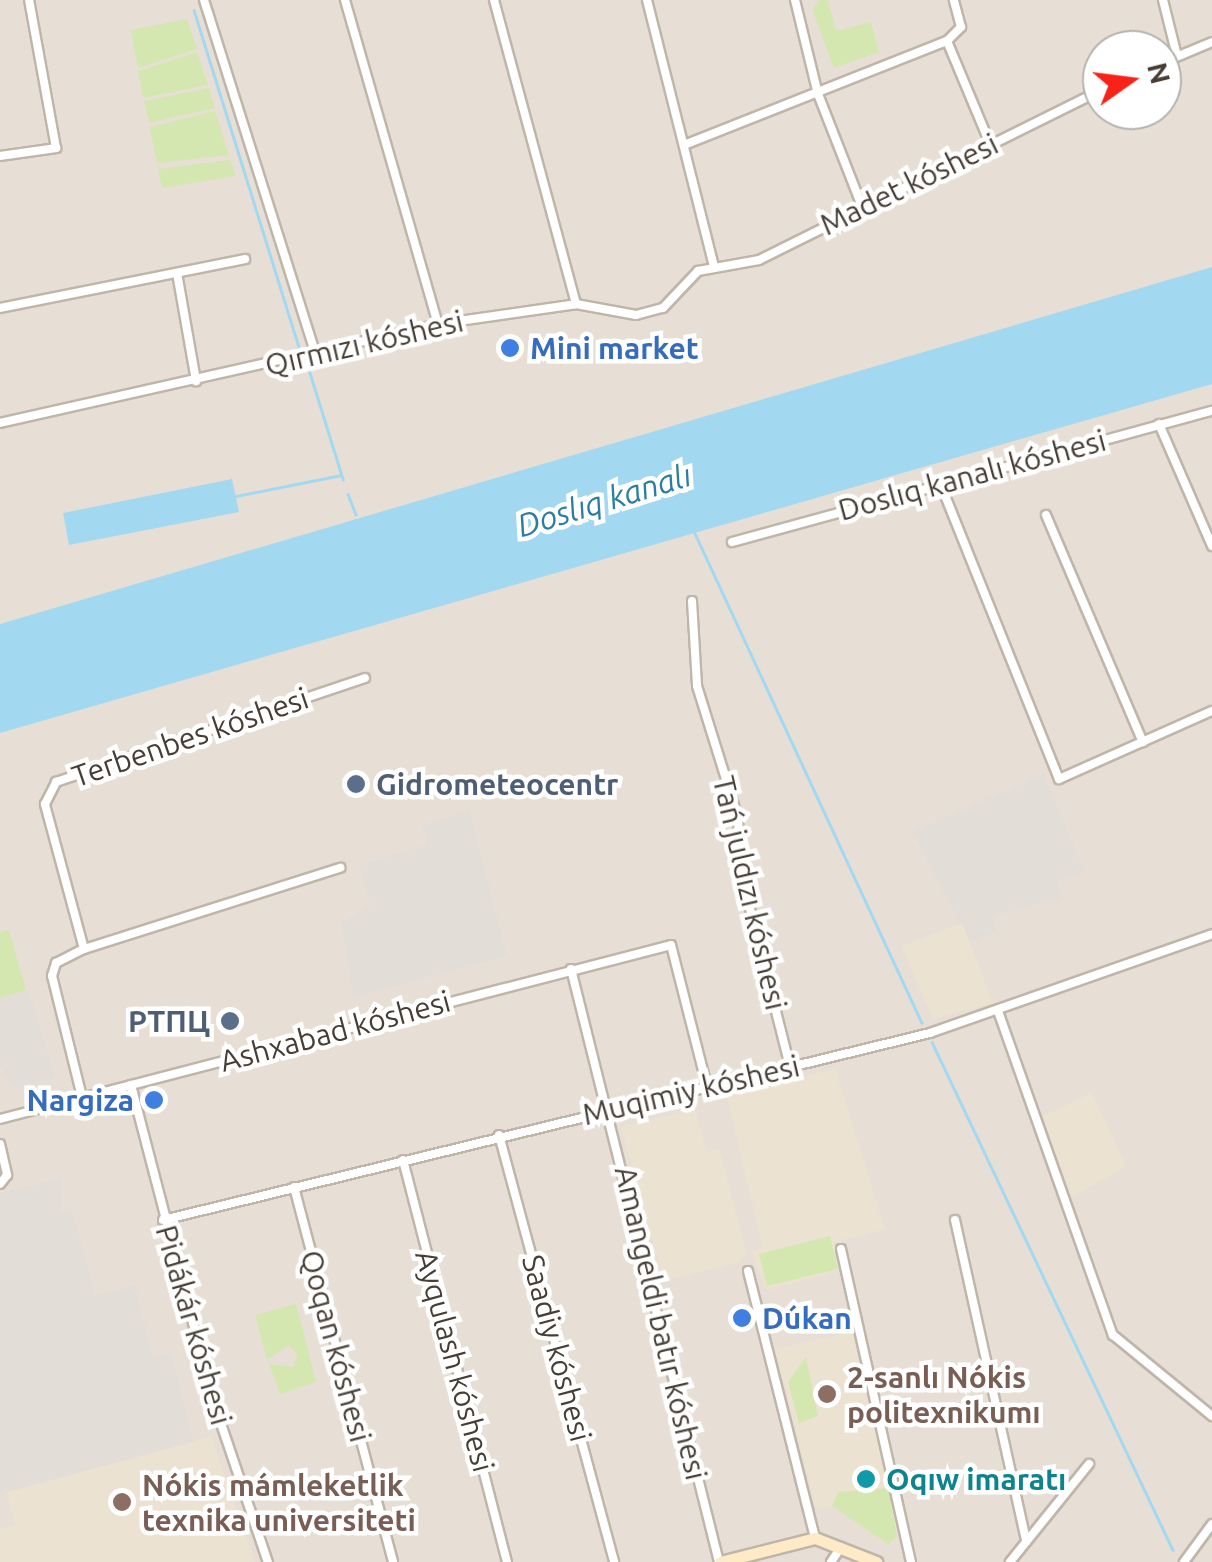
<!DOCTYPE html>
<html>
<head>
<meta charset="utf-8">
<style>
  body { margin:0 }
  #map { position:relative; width:1212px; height:1562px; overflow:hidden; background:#f3eee7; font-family:Ubuntu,sans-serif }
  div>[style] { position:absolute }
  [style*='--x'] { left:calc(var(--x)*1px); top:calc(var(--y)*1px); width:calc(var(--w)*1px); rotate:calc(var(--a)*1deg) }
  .residential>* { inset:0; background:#e7dfd5 }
  .industrial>* { inset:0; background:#e3ddd8 }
  .education>* { inset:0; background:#ece2d1 }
  .green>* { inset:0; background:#d4e7b0 }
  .water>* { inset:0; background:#a3d9f0 }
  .stream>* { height:2.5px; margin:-1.25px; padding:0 1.25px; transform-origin:1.25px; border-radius:1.25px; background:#a3d9f0 }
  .roads { filter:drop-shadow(2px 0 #bfb5a9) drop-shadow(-2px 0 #bfb5a9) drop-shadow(0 2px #bfb5a9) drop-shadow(0 -2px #bfb5a9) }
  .street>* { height:8px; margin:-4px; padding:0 4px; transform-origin:4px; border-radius:4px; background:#fff }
  .secondary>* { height:11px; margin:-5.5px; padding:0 5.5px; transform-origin:5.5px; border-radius:5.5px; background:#feeac6 }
  .dots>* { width:28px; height:28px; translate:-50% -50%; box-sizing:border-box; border:5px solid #fff; border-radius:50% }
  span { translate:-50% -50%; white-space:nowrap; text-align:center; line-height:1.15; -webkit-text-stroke:9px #fff; paint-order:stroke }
  .street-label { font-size:30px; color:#463e36 }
  .shop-label { font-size:30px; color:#366cbe; font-weight:700 }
  .left { translate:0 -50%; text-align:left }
  .right { translate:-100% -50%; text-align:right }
  .service-label { font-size:30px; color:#4e5e75; font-weight:700 }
  .education-label { font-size:30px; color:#785e54; font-weight:700 }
  .culture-label { font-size:30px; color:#0d838f; font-weight:700 }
  .water-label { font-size:32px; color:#2c7da2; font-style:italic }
  .north { position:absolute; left:1082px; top:30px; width:100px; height:100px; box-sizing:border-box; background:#fff; border:2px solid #b5b2af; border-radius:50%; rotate:76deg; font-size:28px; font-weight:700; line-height:40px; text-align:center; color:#463e36 }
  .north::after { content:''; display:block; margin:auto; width:35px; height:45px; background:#f92218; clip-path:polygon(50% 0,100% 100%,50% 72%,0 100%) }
</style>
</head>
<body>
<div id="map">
  <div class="residential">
    <i style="clip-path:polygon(evenodd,0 0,1212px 0,1212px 1562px,0 1562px,0 0,1102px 50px,1162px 50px,1162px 110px,1102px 110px,1102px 50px)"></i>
  </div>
  <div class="industrial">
    <i style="clip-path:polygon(1044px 774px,1085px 872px,1057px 882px,1063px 898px,992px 916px,997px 932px,970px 943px,912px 831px)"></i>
    <i style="clip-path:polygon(470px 810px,507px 956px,353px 998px,341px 923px,370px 905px,359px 866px,427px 844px,422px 825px)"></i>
    <i style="clip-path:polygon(29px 990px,55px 1077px,14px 1089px,0 1066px,0 998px)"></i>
    <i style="clip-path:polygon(62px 1178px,61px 1212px,72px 1210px,96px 1295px,135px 1285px,153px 1357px,171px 1353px,194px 1442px,0 1494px,0 1193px)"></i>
  </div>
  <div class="education">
    <i style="clip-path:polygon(962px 923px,993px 1003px,933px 1019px,902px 946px)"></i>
    <i style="clip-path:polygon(835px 1069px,885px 1229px,834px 1242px,840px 1270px,767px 1290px,751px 1251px,763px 1248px,727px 1097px)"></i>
    <i style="clip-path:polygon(1092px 1093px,1126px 1166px,1072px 1197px,1042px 1117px)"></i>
    <i style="clip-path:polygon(695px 1109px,706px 1152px,719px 1149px,746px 1252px,738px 1262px,664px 1281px,621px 1127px)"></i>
    <i style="clip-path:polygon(852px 1332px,897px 1525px,888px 1544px,832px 1506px,817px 1510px,775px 1349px)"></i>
    <i style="clip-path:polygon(211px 1437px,255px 1562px,0 1562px,0 1529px,15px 1525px,7px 1492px)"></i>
  </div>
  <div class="green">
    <i style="clip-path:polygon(820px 0,828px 0,836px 31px,871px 22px,879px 52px,834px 68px,812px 9px)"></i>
    <i style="clip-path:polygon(187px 19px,197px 49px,138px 68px,131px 30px)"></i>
    <i style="clip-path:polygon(197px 52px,208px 85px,143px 98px,138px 71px)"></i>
    <i style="clip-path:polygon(209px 88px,215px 108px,149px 123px,144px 101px)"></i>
    <i style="clip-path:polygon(215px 111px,229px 155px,157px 163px,150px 127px)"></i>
    <i style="clip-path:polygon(230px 160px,236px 176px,162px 188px,158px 169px)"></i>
    <i style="clip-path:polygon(9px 930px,26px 990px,0 998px,0 932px)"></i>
    <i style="clip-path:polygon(830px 1236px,838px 1269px,767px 1286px,759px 1254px)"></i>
    <i style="clip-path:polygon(296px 1304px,316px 1382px,280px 1394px,269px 1364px,293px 1367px,298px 1354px,288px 1346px,267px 1360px,255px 1315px)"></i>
    <i style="clip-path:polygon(806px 1357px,818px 1416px,799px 1423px,788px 1382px)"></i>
    <i style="clip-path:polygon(889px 1488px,897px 1537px,888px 1544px,832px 1506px,838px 1492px)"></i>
  </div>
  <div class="water">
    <i style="clip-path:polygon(1212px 267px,1212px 384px,0 733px,0 624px)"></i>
    <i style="clip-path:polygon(232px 479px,239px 512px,69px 545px,63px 513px)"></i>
  </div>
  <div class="stream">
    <i style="--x:194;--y:10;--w:353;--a:72.7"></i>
    <i style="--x:306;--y:360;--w:125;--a:72.7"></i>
    <i style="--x:348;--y:494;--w:22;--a:69"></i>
    <i style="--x:236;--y:496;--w:107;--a:-11.3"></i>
    <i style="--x:693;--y:529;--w:544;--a:65.13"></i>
    <i style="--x:932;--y:1042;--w:562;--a:64.62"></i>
  </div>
  <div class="roads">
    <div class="street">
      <i style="--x:204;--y:0;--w:369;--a:72.5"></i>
      <i style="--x:345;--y:0;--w:337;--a:74"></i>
      <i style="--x:494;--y:0;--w:315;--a:74.9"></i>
      <i style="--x:647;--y:0;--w:275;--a:75.9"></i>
      <i style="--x:795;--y:0;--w:97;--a:76.3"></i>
      <i style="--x:818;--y:94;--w:120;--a:68.6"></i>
      <i style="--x:1163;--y:0;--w:58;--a:76"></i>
      <i style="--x:947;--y:41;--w:112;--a:67.3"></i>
      <i style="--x:1162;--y:63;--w:54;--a:-22.8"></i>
      <i style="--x:684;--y:145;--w:283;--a:-21.6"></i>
      <i style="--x:947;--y:41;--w:20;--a:-45"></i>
      <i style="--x:961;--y:27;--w:28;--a:-105"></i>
      <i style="--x:0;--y:156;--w:57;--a:-8.1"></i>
      <i style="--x:56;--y:148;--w:150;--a:-100.3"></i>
      <i style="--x:177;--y:273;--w:110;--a:80"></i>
      <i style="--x:0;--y:308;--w:250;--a:-11.3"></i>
      <i style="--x:0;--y:423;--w:449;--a:-12.7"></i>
      <i style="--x:438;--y:324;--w:139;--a:-8.2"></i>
      <i style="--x:576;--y:304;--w:61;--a:10.4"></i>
      <i style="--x:636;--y:315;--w:28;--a:-15"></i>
      <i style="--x:663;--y:308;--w:51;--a:-46.6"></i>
      <i style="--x:698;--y:271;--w:62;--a:-10.2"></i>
      <i style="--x:759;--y:260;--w:383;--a:-26.4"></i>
      <i style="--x:1159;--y:424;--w:133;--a:66.5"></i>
      <i style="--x:940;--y:483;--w:319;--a:68.1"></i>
      <i style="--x:1059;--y:779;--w:167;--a:-24"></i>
      <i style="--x:1046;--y:515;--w:247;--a:66.9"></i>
      <i style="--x:732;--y:542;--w:498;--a:-15.3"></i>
      <i style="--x:692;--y:601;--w:85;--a:86.6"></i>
      <i style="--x:697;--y:686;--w:138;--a:72.7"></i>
      <i style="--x:738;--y:818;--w:55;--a:86.9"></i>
      <i style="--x:741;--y:873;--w:200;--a:75.8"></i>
      <i style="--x:84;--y:949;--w:269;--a:-17.6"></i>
      <i style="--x:571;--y:969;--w:611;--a:75.99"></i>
      <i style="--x:998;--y:1011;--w:344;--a:70.5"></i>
      <i style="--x:1113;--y:1335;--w:128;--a:39.3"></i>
      <i style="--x:131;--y:1085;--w:322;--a:75.4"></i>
      <i style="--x:212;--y:1397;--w:174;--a:71.3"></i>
      <i style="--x:82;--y:1097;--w:125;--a:-103.9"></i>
      <i style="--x:52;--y:976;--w:14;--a:-73"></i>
      <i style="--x:56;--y:963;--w:31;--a:-27"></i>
      <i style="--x:84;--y:949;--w:150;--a:-105.1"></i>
      <i style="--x:45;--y:804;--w:25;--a:-63"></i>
      <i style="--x:56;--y:782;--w:326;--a:-18.6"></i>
      <i style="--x:0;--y:1119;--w:693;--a:-14.54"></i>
      <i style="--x:671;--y:945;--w:146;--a:75.7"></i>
      <i style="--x:499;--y:1135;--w:442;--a:74.9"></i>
      <i style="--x:0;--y:1144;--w:32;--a:77"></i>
      <i style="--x:7;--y:1175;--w:11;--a:128"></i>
      <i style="--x:403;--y:1160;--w:415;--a:75.5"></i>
      <i style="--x:294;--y:1187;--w:388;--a:75.2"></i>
      <i style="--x:163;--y:1220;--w:789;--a:-13.7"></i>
      <i style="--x:930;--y:1033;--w:299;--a:-19.3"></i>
      <i style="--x:955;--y:1220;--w:329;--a:77.5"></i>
      <i style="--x:841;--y:1249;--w:321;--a:77.4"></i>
      <i style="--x:748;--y:1271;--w:275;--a:75.9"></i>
      <i style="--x:831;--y:1562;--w:18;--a:-56"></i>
      <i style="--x:1010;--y:1562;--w:126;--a:-51.1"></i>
      <i style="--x:1184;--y:1562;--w:47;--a:-53.6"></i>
    </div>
    <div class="secondary">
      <i style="--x:720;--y:1562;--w:98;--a:-14.2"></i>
      <i style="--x:815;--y:1538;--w:66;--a:21.5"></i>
    </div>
  </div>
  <div class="dots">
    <i style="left:510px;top:348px;background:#3f7fe0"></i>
    <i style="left:356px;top:784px;background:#5c6f8a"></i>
    <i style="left:230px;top:1021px;background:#5c6f8a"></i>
    <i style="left:154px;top:1100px;background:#3f7fe0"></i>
    <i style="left:742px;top:1318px;background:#3f7fe0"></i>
    <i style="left:827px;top:1394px;background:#8d6e63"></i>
    <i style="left:866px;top:1479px;background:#0f9aa8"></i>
    <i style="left:122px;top:1502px;background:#8d6e63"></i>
  </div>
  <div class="street-label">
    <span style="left:909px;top:184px;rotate:-26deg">Madet kóshesi</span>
    <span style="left:364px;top:343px;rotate:-13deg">Qırmızı kóshesi</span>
    <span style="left:972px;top:475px;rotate:-15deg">Doslıq kanalı kóshesi</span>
    <span style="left:190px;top:737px;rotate:-19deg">Terbenbes kóshesi</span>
    <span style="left:750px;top:893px;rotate:77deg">Tań juldızı kóshesi</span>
    <span style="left:335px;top:1031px;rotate:-15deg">Ashxabad kóshesi</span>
    <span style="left:691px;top:1090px;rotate:-13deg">Muqimiy kóshesi</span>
    <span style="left:661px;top:1323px;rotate:77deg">Amangeldi batır kóshesi</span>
    <span style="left:194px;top:1325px;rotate:74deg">Pidákár kóshesi</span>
    <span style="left:336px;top:1346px;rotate:75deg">Qoqan kóshesi</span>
    <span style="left:557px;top:1348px;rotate:75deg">Saadiy kóshesi</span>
    <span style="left:455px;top:1361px;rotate:75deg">Ayqulash kóshesi</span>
  </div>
  <div class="shop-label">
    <span class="left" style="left:530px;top:348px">Mini market</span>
    <span class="right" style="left:134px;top:1100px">Nargiza</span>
    <span class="left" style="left:762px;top:1318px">Dúkan</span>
  </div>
  <div class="service-label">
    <span class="left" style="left:376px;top:784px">Gidrometeocentr</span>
    <span class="right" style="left:210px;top:1021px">РТПЦ</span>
  </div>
  <div class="education-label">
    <span class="left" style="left:847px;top:1394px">2-sanlı Nókis<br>politexnikumı</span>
    <span class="left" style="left:142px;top:1502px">Nókis mámleketlik<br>texnika universiteti</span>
  </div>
  <div class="culture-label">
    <span class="left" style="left:886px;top:1479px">Oqıw imaratı</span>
  </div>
  <div class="water-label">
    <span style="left:604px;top:500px;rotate:-17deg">Doslıq kanalı</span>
  </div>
  <div class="north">N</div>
</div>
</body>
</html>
